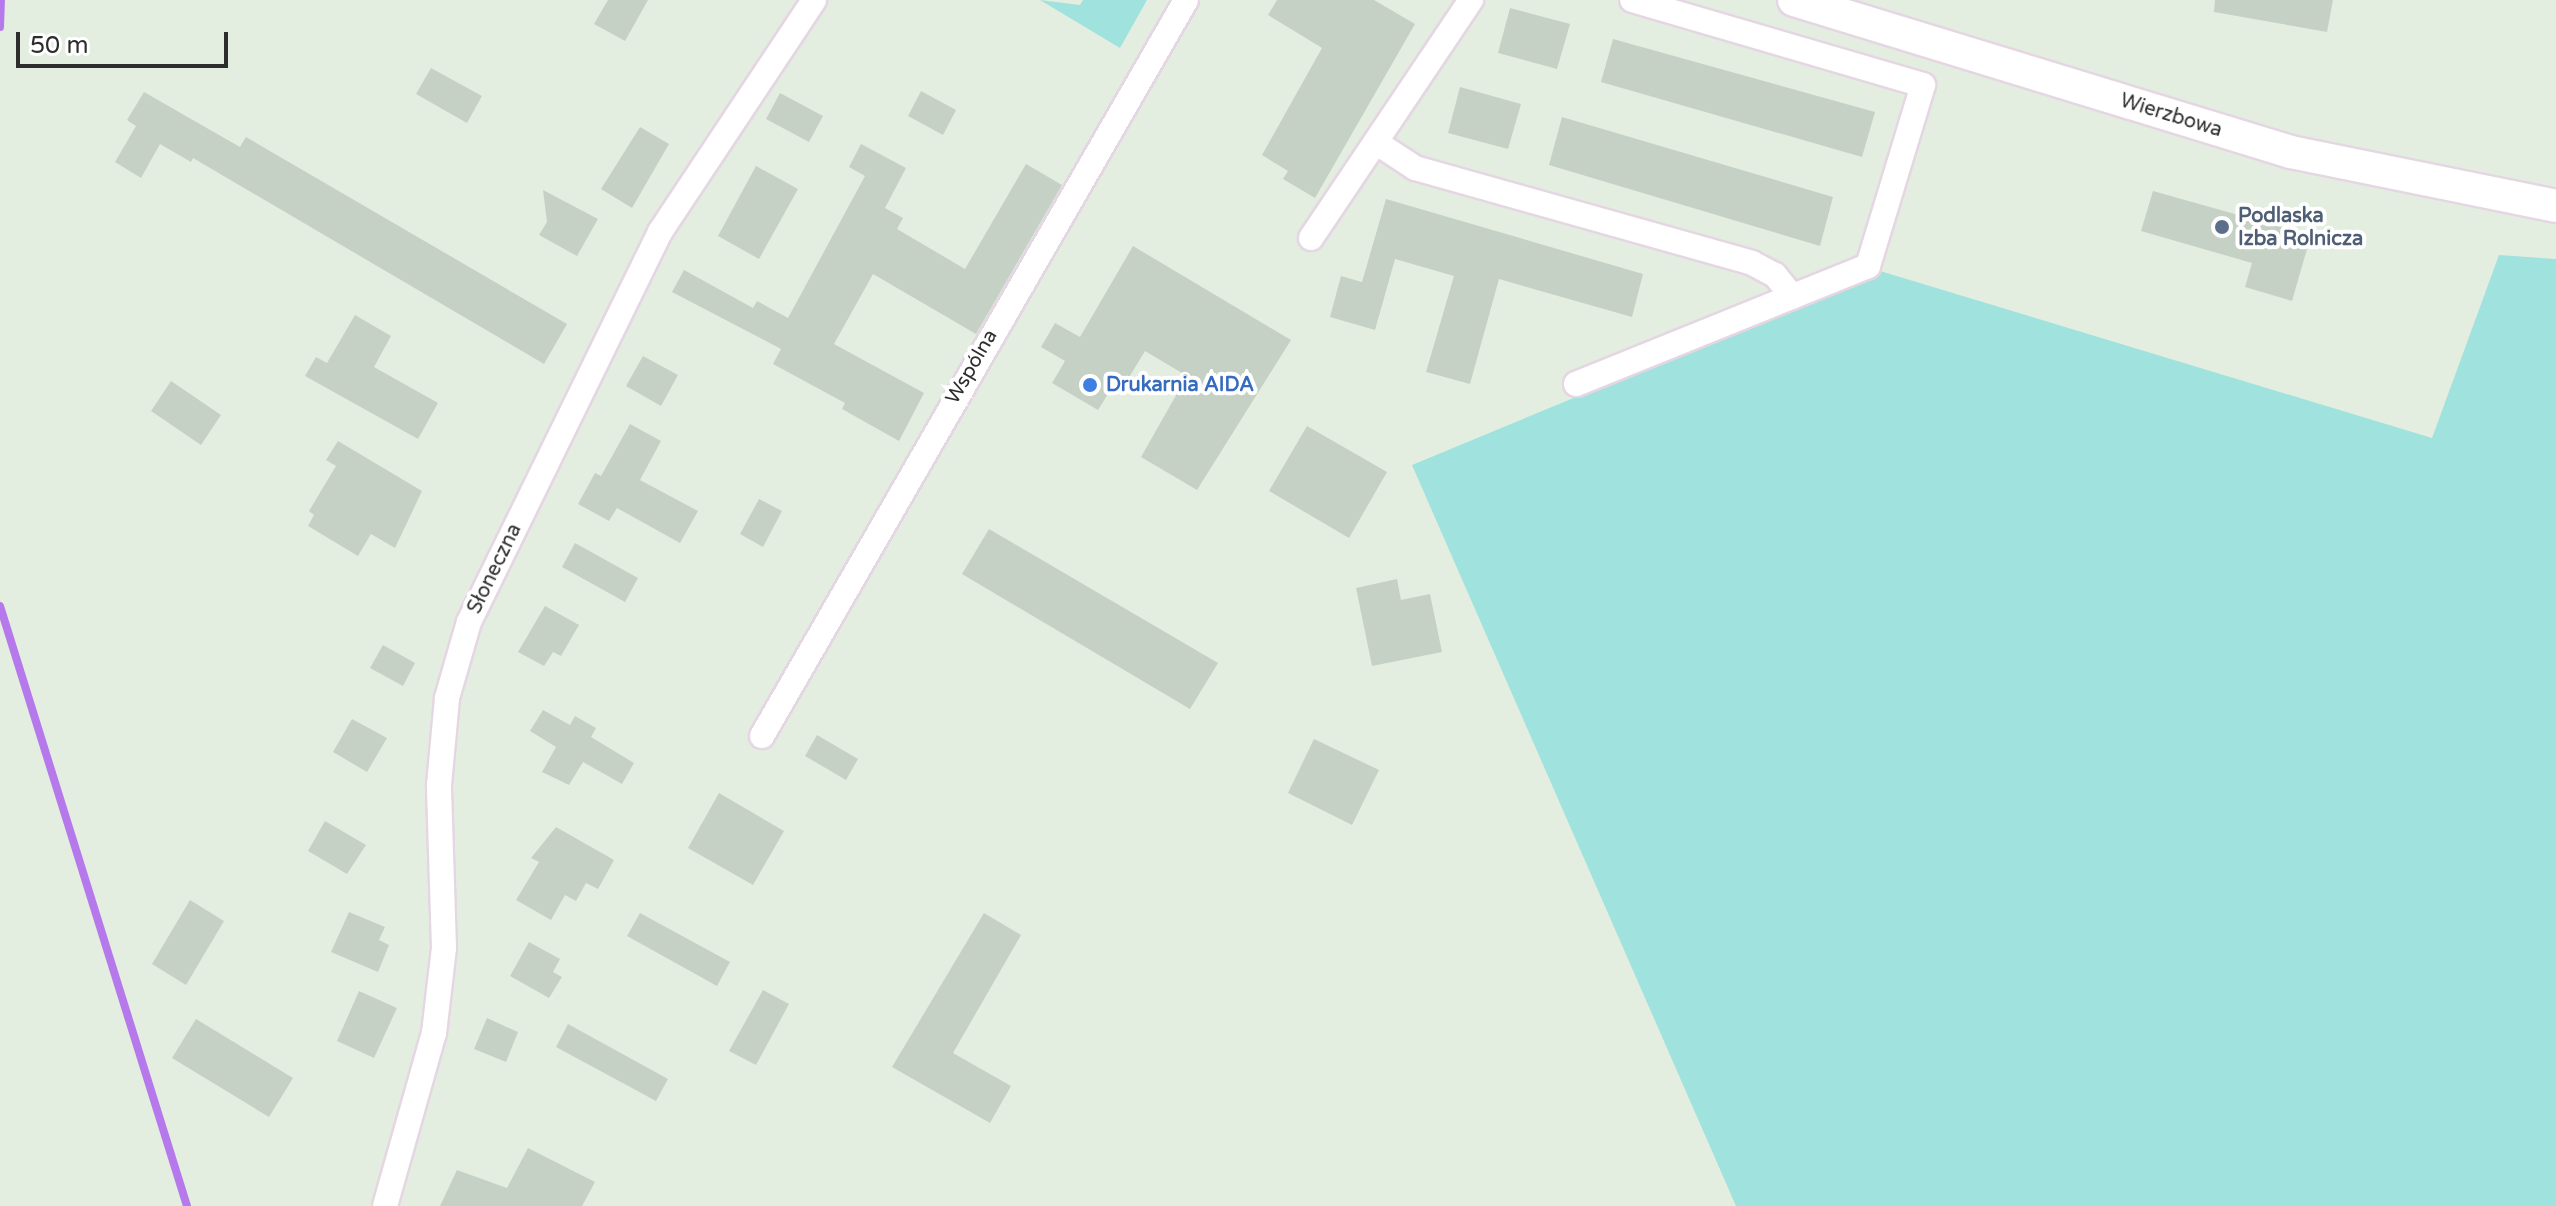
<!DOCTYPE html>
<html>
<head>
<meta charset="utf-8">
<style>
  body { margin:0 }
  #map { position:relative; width:2556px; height:1206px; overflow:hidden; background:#e3eee0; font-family:"Varela Round",sans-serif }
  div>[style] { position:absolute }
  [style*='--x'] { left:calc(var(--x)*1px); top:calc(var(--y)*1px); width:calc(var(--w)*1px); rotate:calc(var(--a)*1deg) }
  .green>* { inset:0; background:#a0e2dd }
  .stream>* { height:8px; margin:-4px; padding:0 4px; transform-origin:4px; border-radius:4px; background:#b679eb }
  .building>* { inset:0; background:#c6d1c6 }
  .roads { filter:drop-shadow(2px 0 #e5d6e3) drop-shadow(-2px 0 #e5d6e3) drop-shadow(0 2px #e5d6e3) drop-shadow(0 -2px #e5d6e3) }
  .minor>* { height:24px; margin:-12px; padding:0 12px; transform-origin:12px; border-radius:12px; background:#fff }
  .tertiary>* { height:32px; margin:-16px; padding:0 16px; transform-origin:16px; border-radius:16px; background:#fff }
  .dots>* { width:22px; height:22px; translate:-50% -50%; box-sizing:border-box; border:4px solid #fff; border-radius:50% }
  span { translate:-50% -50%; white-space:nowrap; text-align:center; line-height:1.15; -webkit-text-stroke:8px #fff; paint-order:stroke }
  .street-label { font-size:20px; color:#2d2d2d }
  .service-label { font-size:20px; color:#4e5e75; font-weight:700 }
  .left { translate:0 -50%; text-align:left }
  .shop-label { font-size:20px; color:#366cbe; font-weight:700 }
  .scale { position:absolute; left:16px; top:32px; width:212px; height:36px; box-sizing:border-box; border:4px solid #2d2d2d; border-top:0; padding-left:10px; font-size:24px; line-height:28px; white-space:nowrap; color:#2d2d2d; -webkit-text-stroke:6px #fff; paint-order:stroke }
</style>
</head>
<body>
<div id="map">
  <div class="green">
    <i style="clip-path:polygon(1040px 0,1080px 5px,1083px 0,1147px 0,1120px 48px)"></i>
    <i style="clip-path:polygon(2499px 255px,2556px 259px,2556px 1206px,1736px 1206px,1412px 465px,1880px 271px,2432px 438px)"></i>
  </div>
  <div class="stream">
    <i style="--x:0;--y:27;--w:27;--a:-88"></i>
    <i style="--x:0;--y:606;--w:628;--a:72.69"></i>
  </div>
  <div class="building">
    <i style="clip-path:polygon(608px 0,648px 0,625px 41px,594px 24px)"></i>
    <i style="clip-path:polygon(1277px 0,1374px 0,1415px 24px,1315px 198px,1283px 179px,1288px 171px,1262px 155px,1322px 48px,1268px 15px)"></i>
    <i style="clip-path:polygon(2215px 0,2333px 0,2327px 32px,2214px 12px)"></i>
    <i style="clip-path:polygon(1510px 8px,1570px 24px,1557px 69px,1498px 53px)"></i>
    <i style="clip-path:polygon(1613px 39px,1875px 112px,1862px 157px,1601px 82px)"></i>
    <i style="clip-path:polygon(431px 68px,482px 96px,467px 123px,416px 94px)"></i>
    <i style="clip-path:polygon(1460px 87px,1521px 104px,1508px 149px,1448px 133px)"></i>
    <i style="clip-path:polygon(921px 91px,956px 110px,943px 135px,908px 116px)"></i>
    <i style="clip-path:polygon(144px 92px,240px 147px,246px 137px,567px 324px,544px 364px,193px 158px,191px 162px,160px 144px,141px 178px,115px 162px,136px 126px,127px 120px)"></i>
    <i style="clip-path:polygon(780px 93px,823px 116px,809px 142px,766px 119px)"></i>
    <i style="clip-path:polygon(1562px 117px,1833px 197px,1820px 246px,1549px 165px)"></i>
    <i style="clip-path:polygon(640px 127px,669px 144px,632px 208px,601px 189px)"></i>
    <i style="clip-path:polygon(861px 144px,906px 168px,885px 208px,903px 218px,897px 229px,965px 269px,1026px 164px,1062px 185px,976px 334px,873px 274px,834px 344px,924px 393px,899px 441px,842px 409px,845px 403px,773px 364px,781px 349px,672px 292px,684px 270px,753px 308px,757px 301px,788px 318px,865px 176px,849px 167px)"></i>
    <i style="clip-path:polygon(756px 166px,798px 189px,759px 259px,718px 236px)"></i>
    <i style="clip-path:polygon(543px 190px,598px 219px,577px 256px,539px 235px,547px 222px)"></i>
    <i style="clip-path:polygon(2153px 191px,2295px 231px,2292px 245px,2307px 249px,2292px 301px,2245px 287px,2252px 263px,2141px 231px)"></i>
    <i style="clip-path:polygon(1386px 199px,1643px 274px,1632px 317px,1499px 279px,1470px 384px,1426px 372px,1454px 276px,1395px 259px,1375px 330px,1330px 317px,1341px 276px,1362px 282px)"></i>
    <i style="clip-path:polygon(1133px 246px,1291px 340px,1197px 490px,1141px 457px,1187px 376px,1145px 351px,1119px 394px,1111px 389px,1098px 410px,1052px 383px,1065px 361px,1041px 347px,1055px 323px,1080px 337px)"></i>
    <i style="clip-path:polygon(355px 315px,391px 336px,374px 367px,438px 403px,418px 439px,305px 376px,316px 357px,327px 363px)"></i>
    <i style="clip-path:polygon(643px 356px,678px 375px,661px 406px,626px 386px)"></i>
    <i style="clip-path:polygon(171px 381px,221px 415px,201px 445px,151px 411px)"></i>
    <i style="clip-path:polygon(630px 424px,661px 441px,640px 480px,698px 511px,680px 543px,617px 508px,609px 521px,578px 504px,595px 473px,601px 476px)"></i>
    <i style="clip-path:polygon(1307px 426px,1387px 472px,1349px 538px,1269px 491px)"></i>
    <i style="clip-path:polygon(338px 441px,422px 491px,395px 548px,371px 534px,358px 556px,308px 526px,314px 515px,309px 511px,336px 466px,326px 460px)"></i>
    <i style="clip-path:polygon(759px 499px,782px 511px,763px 547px,740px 534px)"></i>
    <i style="clip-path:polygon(989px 529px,1218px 663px,1190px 709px,962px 574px)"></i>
    <i style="clip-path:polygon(575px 543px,638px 578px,625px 602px,562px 567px)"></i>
    <i style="clip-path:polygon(1397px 579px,1401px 600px,1430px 594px,1442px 652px,1372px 666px,1356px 588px)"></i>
    <i style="clip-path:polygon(545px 606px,579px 625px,561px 656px,553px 652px,544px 666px,518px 652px)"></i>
    <i style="clip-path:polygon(383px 645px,415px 663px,403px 686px,370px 668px)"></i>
    <i style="clip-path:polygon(543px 710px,570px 725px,575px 716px,596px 728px,591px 737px,634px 763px,622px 784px,583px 762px,569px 785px,542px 772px,556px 747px,530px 731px)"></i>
    <i style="clip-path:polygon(352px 719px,387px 738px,367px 772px,333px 752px)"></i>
    <i style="clip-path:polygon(817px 735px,858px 759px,846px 780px,805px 756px)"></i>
    <i style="clip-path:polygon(1314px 739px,1379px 770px,1352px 825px,1288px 793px)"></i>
    <i style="clip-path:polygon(719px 793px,784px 831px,753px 885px,688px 848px)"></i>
    <i style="clip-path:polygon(325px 821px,366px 845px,347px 874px,308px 851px)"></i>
    <i style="clip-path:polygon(556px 827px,614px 860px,598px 889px,586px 883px,576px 901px,565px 895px,551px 920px,516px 900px,539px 862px,531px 858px)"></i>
    <i style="clip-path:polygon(190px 900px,224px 921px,186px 985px,152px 964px)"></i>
    <i style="clip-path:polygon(349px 912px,385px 927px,379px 940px,389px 945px,378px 972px,331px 952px)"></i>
    <i style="clip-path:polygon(640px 913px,730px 962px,717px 986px,627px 936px)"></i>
    <i style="clip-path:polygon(984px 913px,1021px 935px,953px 1053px,1011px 1086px,990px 1123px,892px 1067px)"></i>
    <i style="clip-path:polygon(529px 942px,560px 959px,553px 972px,562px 977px,549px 998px,510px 976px)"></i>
    <i style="clip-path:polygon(763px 990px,789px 1004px,756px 1065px,729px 1051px)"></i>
    <i style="clip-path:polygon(359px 991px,397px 1008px,374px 1058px,337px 1041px)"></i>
    <i style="clip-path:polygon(487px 1018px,518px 1032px,506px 1062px,474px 1049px)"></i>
    <i style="clip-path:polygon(196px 1019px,293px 1078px,269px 1117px,172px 1058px)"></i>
    <i style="clip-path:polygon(568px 1024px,668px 1079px,656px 1101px,556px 1047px)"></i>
    <i style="clip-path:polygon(528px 1148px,595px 1182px,582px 1206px,440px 1206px,457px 1170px,507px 1188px)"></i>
  </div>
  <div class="roads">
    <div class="minor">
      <i style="--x:1377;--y:143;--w:45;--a:33.3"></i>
      <i style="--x:1415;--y:168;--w:350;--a:15.7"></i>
      <i style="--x:1752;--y:263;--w:26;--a:28"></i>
      <i style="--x:1775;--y:275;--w:28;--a:51"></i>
      <i style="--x:1311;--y:238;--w:287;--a:-56.1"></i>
      <i style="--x:1576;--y:384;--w:315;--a:-22"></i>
      <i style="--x:1868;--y:266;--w:189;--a:-73.1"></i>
      <i style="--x:1923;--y:85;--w:303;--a:-163.7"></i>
      <i style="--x:762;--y:736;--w:849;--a:-60.05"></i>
      <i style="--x:385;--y:1206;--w:180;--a:-74.2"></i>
      <i style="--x:434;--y:1033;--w:86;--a:-83.3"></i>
      <i style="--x:444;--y:948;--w:163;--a:-91.8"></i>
      <i style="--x:439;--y:785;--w:87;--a:-84.7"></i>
      <i style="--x:447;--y:698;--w:79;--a:-73.9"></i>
      <i style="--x:469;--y:622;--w:434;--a:-63.9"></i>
      <i style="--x:660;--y:232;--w:278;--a:-56.4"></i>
    </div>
    <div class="tertiary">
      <i style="--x:1794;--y:0;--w:520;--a:17.01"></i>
      <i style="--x:2291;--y:152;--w:270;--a:11.5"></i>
    </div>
  </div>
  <div class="dots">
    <i style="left:2222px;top:227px;background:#5c6f8a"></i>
    <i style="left:1090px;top:385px;background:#3f7fe0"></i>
  </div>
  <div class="street-label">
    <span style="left:2171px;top:116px;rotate:17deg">Wierzbowa</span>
    <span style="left:972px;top:367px;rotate:-60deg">Wspólna</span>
    <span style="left:495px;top:569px;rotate:-64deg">Słoneczna</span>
  </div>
  <div class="service-label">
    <span class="left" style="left:2238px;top:228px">Podlaska<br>Izba Rolnicza</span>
  </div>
  <div class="shop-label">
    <span class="left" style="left:1106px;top:385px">Drukarnia AIDA</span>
  </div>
  <div class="scale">50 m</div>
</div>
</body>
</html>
